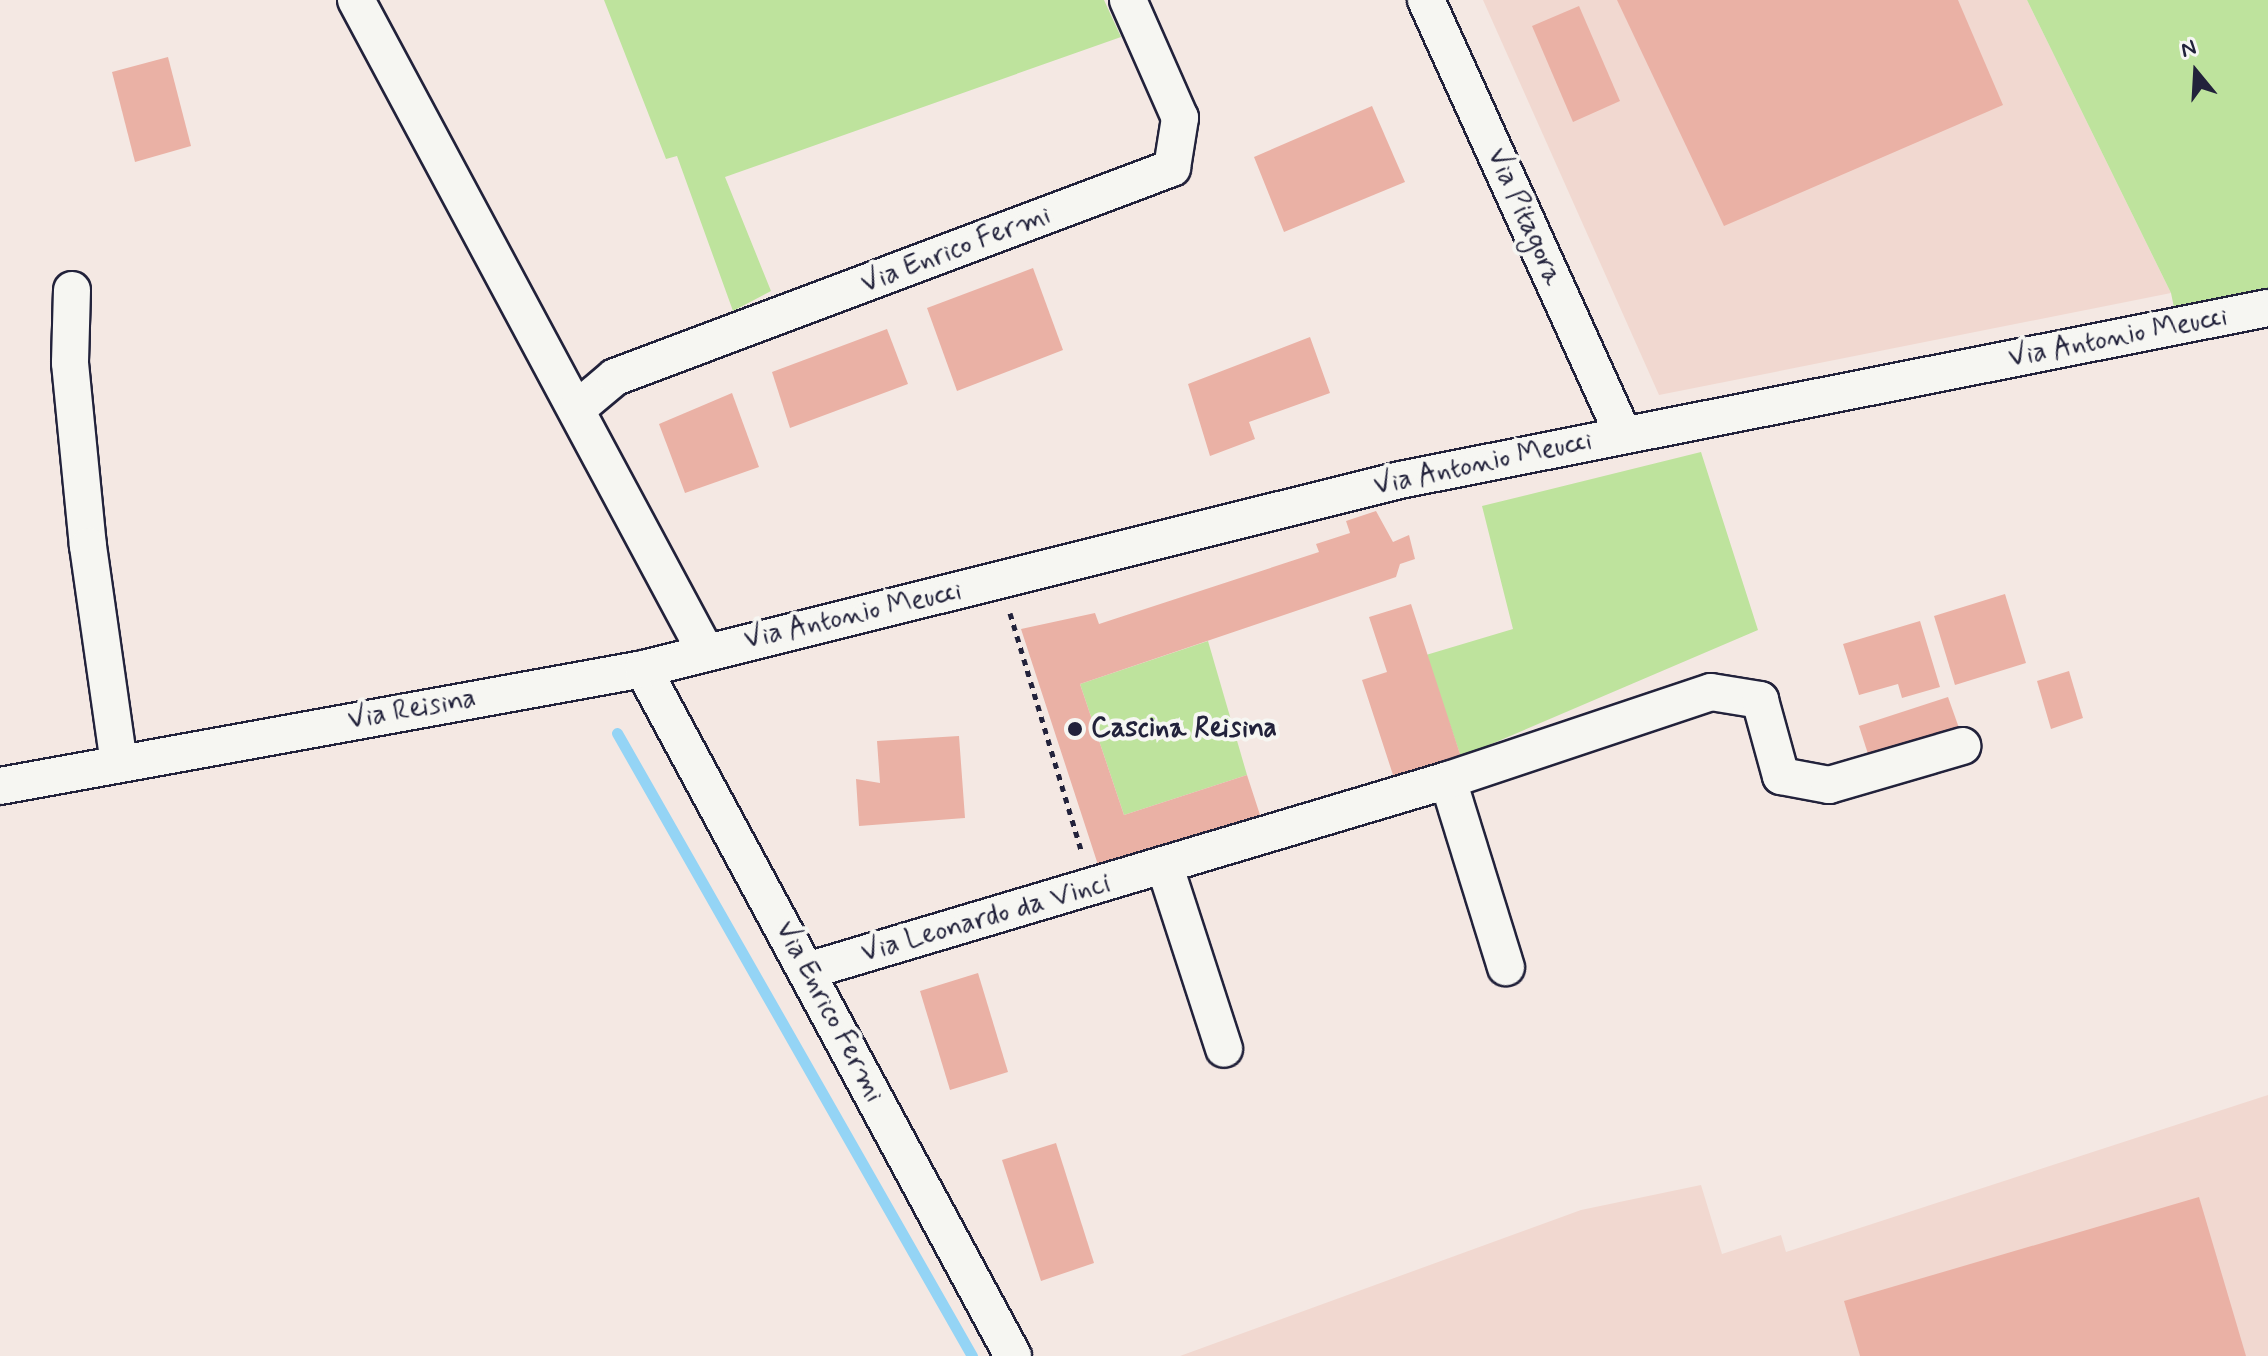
<!DOCTYPE html>
<html>
<head>
<meta charset="utf-8">
<style>
  body { margin:0 }
  #map { position:relative; width:2268px; height:1356px; overflow:hidden; background:#f4e8e3; font-family:Mynerve,sans-serif }
  div>[style] { position:absolute }
  [style*='--x'] { left:calc(var(--x)*1px); top:calc(var(--y)*1px); width:calc(var(--w)*1px); rotate:calc(var(--a)*1deg) }
  .built>* { inset:0; background:#f1d8d0 }
  .green>* { inset:0; background:#bee39d }
  .stream>* { height:11px; margin:-5.5px; padding:0 5.5px; transform-origin:5.5px; border-radius:5.5px; background:#94d4f5 }
  .building>* { inset:0; background:#eab1a5 }
  .path>* { height:5px; margin-top:-2.5px; transform-origin:0; background:repeating-linear-gradient(90deg,#22223b 0 6px,transparent 0 12px) }
  .roads { filter:drop-shadow(2px 0 #22223b) drop-shadow(-2px 0 #22223b) drop-shadow(0 2px #22223b) drop-shadow(0 -2px #22223b) }
  .minor>* { height:36px; margin:-18px; padding:0 18px; transform-origin:18px; border-radius:18px; background:#f6f6f2 }
  .dots>* { width:22px; height:22px; translate:-50% -50%; box-sizing:border-box; border:4px solid #f6f6f2; border-radius:50% }
  span { translate:-50% -50%; white-space:nowrap; text-align:center; line-height:1.15; -webkit-text-stroke:8px #f6f6f2; paint-order:stroke }
  .street-label { font-size:28px; color:#22223b }
  .poi-label { font-size:28px; color:#22223b; font-weight:700 }
  .left { translate:0 -50%; text-align:left }
  .north { position:absolute; left:2156px; top:32px; width:80px; height:80px; -webkit-text-stroke:6px #f6f6f2; paint-order:stroke; rotate:342deg; font-size:22px; font-weight:700; line-height:32px; text-align:center; color:#22223b }
  .north::after { content:''; display:block; margin:auto; width:28px; height:36px; background:#22223b; clip-path:polygon(50% 0,100% 100%,50% 72%,0 100%) }
</style>
</head>
<body>
<div id="map">
  <div class="built">
    <i style="clip-path:polygon(1483px 0,2027px 0,2171px 293px,1659px 395px)"></i>
    <i style="clip-path:polygon(2268px 1095px,2268px 1356px,1180px 1356px,1581px 1210px,1701px 1185px,1722px 1254px,1781px 1235px,1786px 1252px)"></i>
  </div>
  <div class="green">
    <i style="clip-path:polygon(604px 0,1104px 0,1121px 37px,725px 177px,771px 291px,733px 311px,677px 156px,666px 159px)"></i>
    <i style="clip-path:polygon(2027px 0,2268px 0,2268px 308px,2178px 327px,2171px 293px)"></i>
    <i style="clip-path:polygon(1701px 452px,1758px 630px,1461px 757px,1426px 655px,1513px 629px,1482px 506px)"></i>
    <i style="clip-path:polygon(1208px 641px,1247px 775px,1124px 815px,1080px 684px)"></i>
  </div>
  <div class="stream">
    <i style="--x:617;--y:733;--w:717;--a:60.32"></i>
  </div>
  <div class="building">
    <i style="clip-path:polygon(1617px 0,1958px 0,2003px 105px,1724px 226px)"></i>
    <i style="clip-path:polygon(1579px 6px,1620px 101px,1573px 122px,1532px 26px)"></i>
    <i style="clip-path:polygon(168px 57px,191px 146px,135px 162px,112px 72px)"></i>
    <i style="clip-path:polygon(1372px 106px,1405px 182px,1284px 232px,1254px 157px)"></i>
    <i style="clip-path:polygon(1033px 268px,1063px 350px,957px 391px,927px 308px)"></i>
    <i style="clip-path:polygon(887px 329px,908px 384px,790px 428px,772px 372px)"></i>
    <i style="clip-path:polygon(1310px 337px,1330px 393px,1249px 422px,1255px 439px,1210px 456px,1188px 384px)"></i>
    <i style="clip-path:polygon(732px 393px,759px 467px,685px 493px,659px 424px)"></i>
    <i style="clip-path:polygon(1376px 511px,1393px 542px,1409px 535px,1415px 559px,1400px 564px,1396px 577px,1080px 684px,1124px 815px,1247px 775px,1261px 818px,1100px 871px,1021px 629px,1095px 613px,1099px 624px,1319px 552px,1316px 544px,1350px 533px,1346px 521px)"></i>
    <i style="clip-path:polygon(2005px 594px,2026px 663px,1955px 685px,1934px 616px)"></i>
    <i style="clip-path:polygon(1411px 604px,1461px 757px,1394px 778px,1362px 680px,1387px 672px,1369px 617px)"></i>
    <i style="clip-path:polygon(1920px 621px,1940px 687px,1902px 698px,1898px 684px,1859px 695px,1843px 644px)"></i>
    <i style="clip-path:polygon(2069px 671px,2083px 718px,2051px 729px,2037px 681px)"></i>
    <i style="clip-path:polygon(1948px 697px,1959px 728px,1869px 757px,1859px 726px)"></i>
    <i style="clip-path:polygon(959px 736px,965px 818px,859px 826px,856px 779px,880px 783px,877px 741px)"></i>
    <i style="clip-path:polygon(978px 973px,1008px 1072px,950px 1090px,920px 991px)"></i>
    <i style="clip-path:polygon(1056px 1143px,1094px 1263px,1041px 1281px,1002px 1160px)"></i>
    <i style="clip-path:polygon(2199px 1197px,2246px 1356px,1860px 1356px,1844px 1301px)"></i>
  </div>
  <div class="path">
    <i style="--x:1010;--y:613;--w:251;--a:73.3"></i>
  </div>
  <div class="roads">
    <div class="minor">
      <i style="--x:356;--y:0;--w:739;--a:61.8"></i>
      <i style="--x:1426;--y:0;--w:477;--a:65.6"></i>
      <i style="--x:72;--y:290;--w:73;--a:91.6"></i>
      <i style="--x:70;--y:363;--w:184;--a:84.4"></i>
      <i style="--x:88;--y:546;--w:219;--a:81.9"></i>
      <i style="--x:578;--y:408;--w:48;--a:-40"></i>
      <i style="--x:615;--y:377;--w:595;--a:-20.57"></i>
      <i style="--x:1172;--y:168;--w:51;--a:-80.9"></i>
      <i style="--x:1180;--y:118;--w:129;--a:-113.8"></i>
      <i style="--x:643;--y:669;--w:780;--a:61.69"></i>
      <i style="--x:1448;--y:780;--w:196;--a:72.8"></i>
      <i style="--x:0;--y:786;--w:654;--a:-10.31"></i>
      <i style="--x:643;--y:669;--w:780;--a:-14.02"></i>
      <i style="--x:1400;--y:480;--w:885;--a:-11.21"></i>
      <i style="--x:1165;--y:867;--w:191;--a:72"></i>
      <i style="--x:807;--y:971;--w:669;--a:-16.59"></i>
      <i style="--x:1448;--y:780;--w:277;--a:-18.5"></i>
      <i style="--x:1711;--y:692;--w:50;--a:9.3"></i>
      <i style="--x:1760;--y:700;--w:79;--a:74.6"></i>
      <i style="--x:1781;--y:776;--w:49;--a:10.6"></i>
      <i style="--x:1829;--y:785;--w:139;--a:-16.3"></i>
    </div>
  </div>
  <div class="dots">
    <i style="left:1075px;top:729px;background:#22223b"></i>
  </div>
  <div class="street-label">
    <span style="left:1524px;top:217px;rotate:66deg">Via Pitagora</span>
    <span style="left:956px;top:250px;rotate:-21deg">Via Enrico Fermi</span>
    <span style="left:2118px;top:338px;rotate:-11deg">Via Antonio Meucci</span>
    <span style="left:1483px;top:464px;rotate:-12deg">Via Antonio Meucci</span>
    <span style="left:853px;top:616px;rotate:-13deg">Via Antonio Meucci</span>
    <span style="left:412px;top:710px;rotate:-10deg">Via Reisina</span>
    <span style="left:986px;top:919px;rotate:-16deg">Via Leonardo da Vinci</span>
    <span style="left:829px;top:1012px;rotate:62deg">Via Enrico Fermi</span>
  </div>
  <div class="poi-label">
    <span class="left" style="left:1091px;top:729px">Cascina Reisina</span>
  </div>
  <div class="north">N</div>
</div>
</body>
</html>
